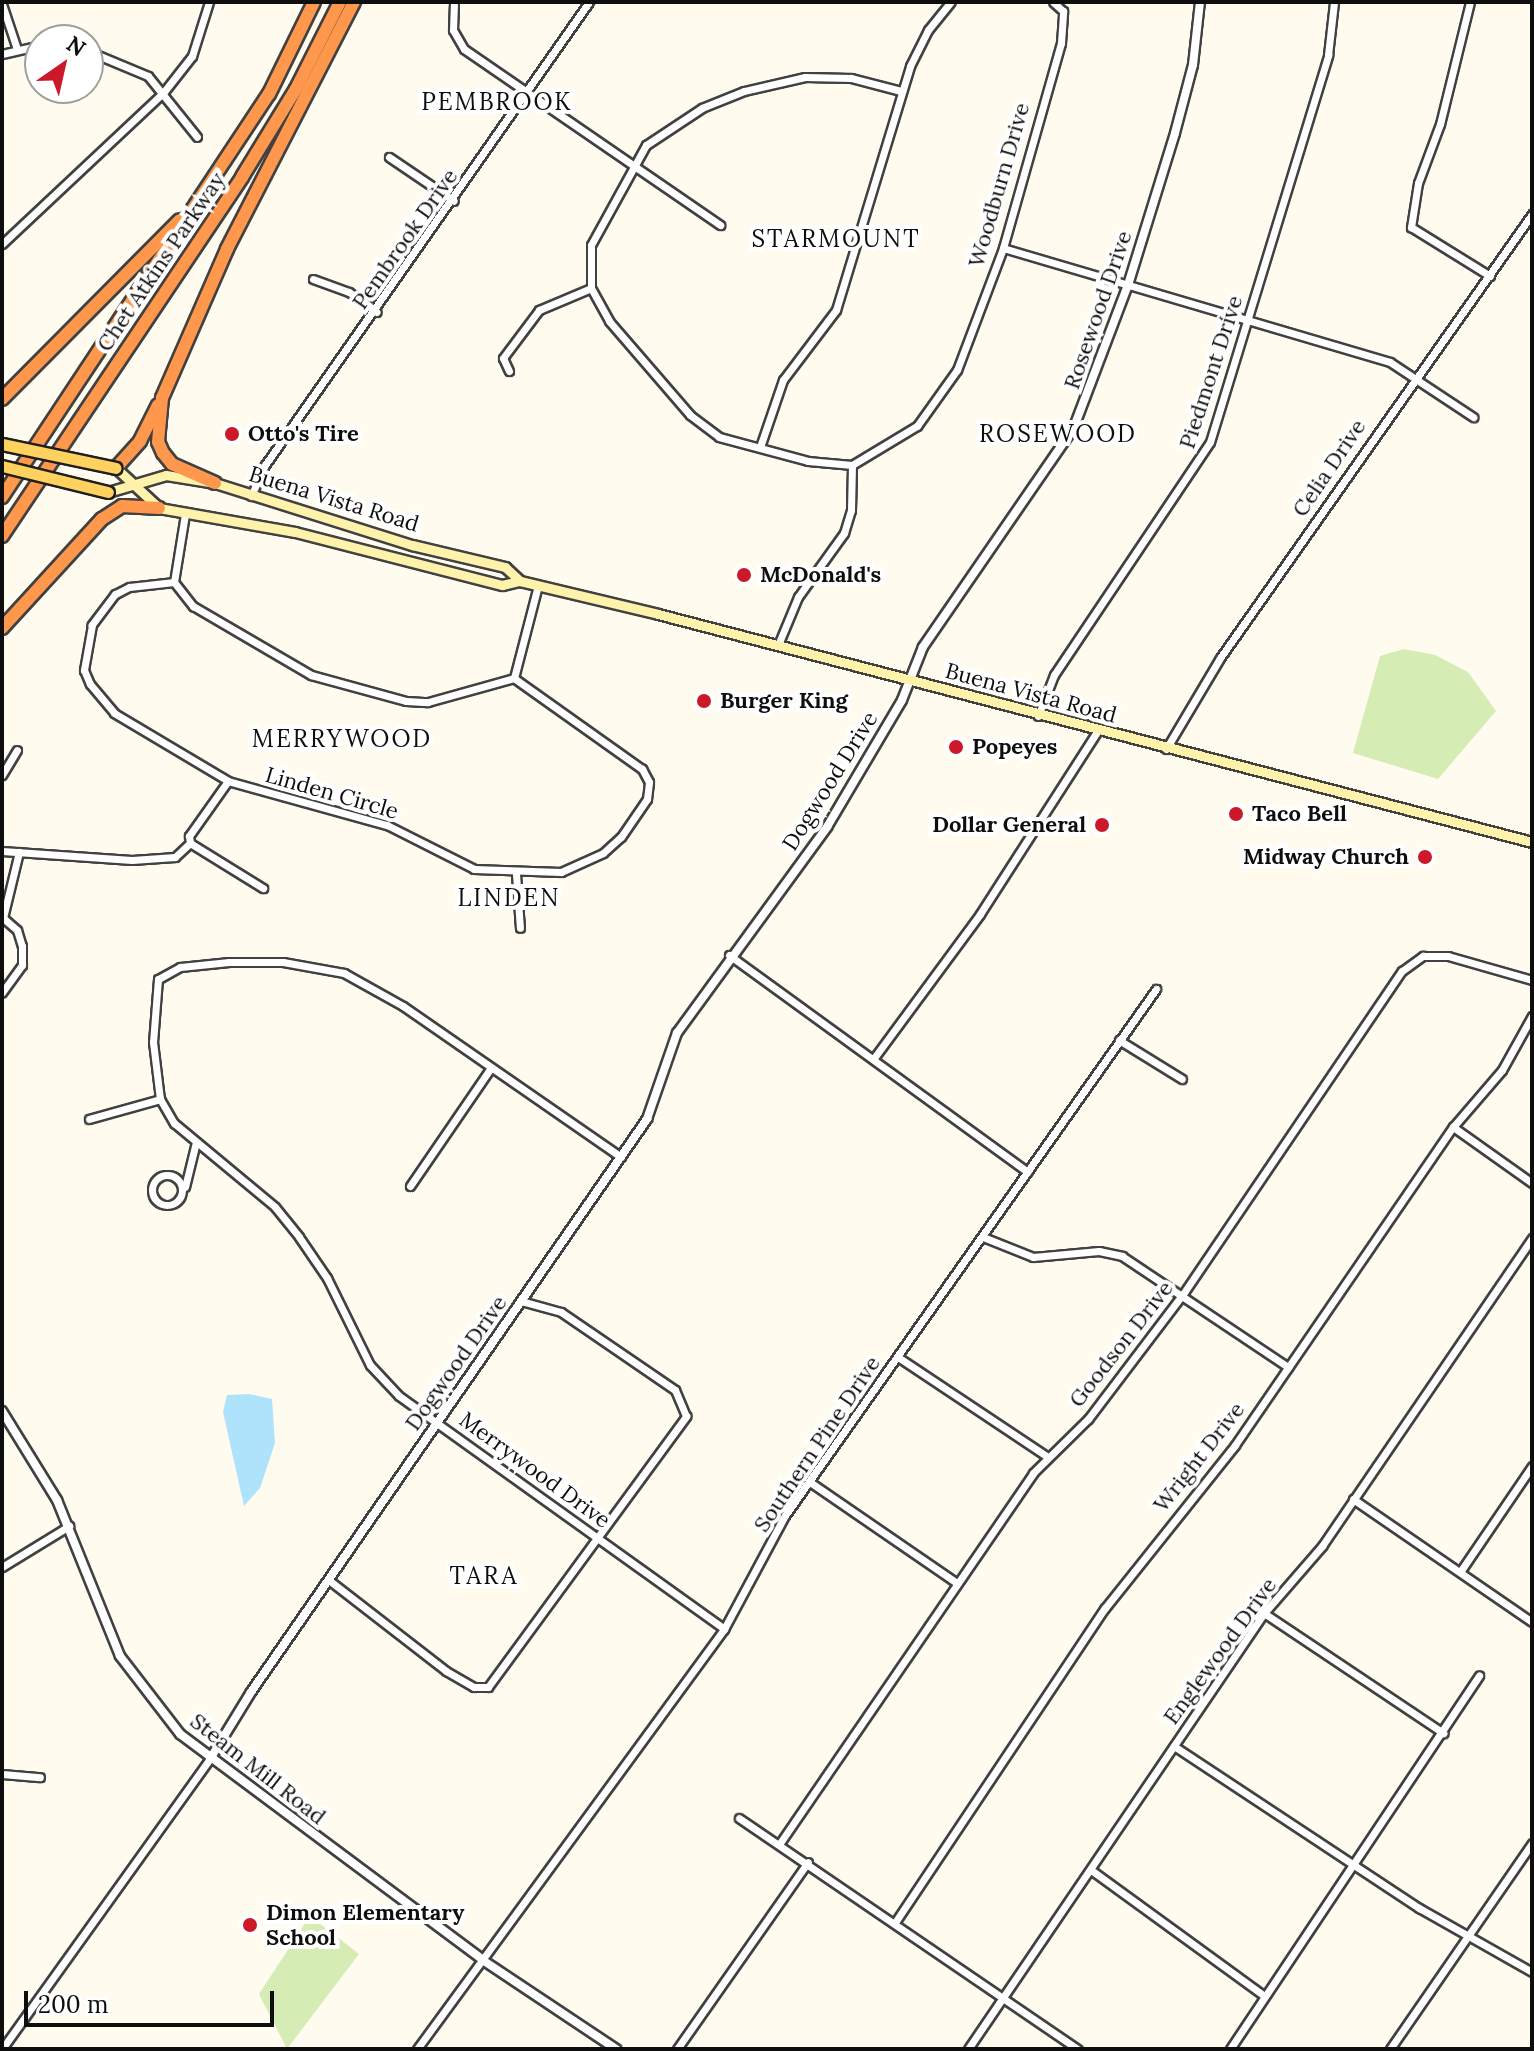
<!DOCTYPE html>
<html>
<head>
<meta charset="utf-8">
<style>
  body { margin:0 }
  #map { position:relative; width:1534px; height:2051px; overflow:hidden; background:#fffbef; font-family:Lora,serif }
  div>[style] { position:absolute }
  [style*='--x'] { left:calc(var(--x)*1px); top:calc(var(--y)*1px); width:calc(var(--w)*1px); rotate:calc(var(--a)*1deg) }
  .green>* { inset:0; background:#d5edb5 }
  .water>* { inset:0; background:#afe2fb }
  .roads { filter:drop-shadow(2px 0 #414141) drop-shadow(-2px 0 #414141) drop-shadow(0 2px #414141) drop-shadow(0 -2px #414141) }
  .minor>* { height:7px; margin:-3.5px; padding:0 3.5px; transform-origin:3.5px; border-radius:3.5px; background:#fff }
  .minor>.ring { margin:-3.5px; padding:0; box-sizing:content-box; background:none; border:7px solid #fff; border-radius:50% }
  .tertiary>* { height:8px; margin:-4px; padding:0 4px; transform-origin:4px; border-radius:4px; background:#fff }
  .secondary>* { height:9px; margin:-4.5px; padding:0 4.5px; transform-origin:4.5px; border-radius:4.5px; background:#fff2aa }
  .motorway>* { height:12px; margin:-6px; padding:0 6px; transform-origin:6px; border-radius:6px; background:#ff974d }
  .bridges { filter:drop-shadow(2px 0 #1f1f1f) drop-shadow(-2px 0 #1f1f1f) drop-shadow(0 2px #1f1f1f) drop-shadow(0 -2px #1f1f1f) }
  .primary-bridge>* { height:11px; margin:-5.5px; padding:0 5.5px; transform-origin:5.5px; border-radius:5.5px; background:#ffd15f }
  .dots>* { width:22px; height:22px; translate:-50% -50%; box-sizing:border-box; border:4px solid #fff; border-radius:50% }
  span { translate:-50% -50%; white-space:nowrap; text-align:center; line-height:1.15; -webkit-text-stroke:8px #fff; paint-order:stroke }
  .street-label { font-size:22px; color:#0e0e0e }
  .poi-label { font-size:22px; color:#0e0e0e; font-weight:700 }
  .left { translate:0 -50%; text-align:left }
  .right { translate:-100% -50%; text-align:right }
  .neighbourhood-label { font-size:24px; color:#0e0e0e; letter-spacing:2px }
  .frame { position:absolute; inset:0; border:4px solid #0e0e0e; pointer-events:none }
  .north { position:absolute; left:24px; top:24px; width:80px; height:80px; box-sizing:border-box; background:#fff; border:2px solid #9f9f9f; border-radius:50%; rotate:34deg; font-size:22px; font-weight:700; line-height:32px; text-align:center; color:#0e0e0e }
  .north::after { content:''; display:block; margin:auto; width:28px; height:36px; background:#cb1929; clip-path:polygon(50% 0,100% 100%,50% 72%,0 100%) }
  .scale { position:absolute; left:24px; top:1991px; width:250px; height:36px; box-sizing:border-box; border:4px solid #0e0e0e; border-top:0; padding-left:10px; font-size:24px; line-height:28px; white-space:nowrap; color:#0e0e0e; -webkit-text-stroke:6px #fff; paint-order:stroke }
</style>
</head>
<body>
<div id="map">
  <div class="green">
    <i style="clip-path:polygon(1404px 649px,1435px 655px,1468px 672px,1496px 711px,1438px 779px,1353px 753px,1380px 656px)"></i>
    <i style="clip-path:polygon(310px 1916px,359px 1954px,287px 2049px,259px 1994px)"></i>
  </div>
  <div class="water">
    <i style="clip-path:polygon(249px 1394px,272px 1399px,275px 1443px,260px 1488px,244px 1506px,223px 1412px,227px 1395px)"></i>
  </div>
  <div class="roads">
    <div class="minor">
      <i style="--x:454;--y:2;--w:28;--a:92"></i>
      <i style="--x:453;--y:30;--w:22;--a:60"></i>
      <i style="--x:464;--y:49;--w:311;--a:34.5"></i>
      <i style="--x:1470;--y:2;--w:126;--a:103.8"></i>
      <i style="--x:1440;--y:124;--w:63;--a:110.4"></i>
      <i style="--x:1418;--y:183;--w:45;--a:99"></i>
      <i style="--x:1411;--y:227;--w:93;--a:31.8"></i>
      <i style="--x:2;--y:4;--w:47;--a:71.6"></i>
      <i style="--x:88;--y:51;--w:65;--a:22.6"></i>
      <i style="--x:148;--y:76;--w:78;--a:51.2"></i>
      <i style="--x:2;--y:54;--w:39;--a:-13"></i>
      <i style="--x:901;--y:91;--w:52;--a:-165.4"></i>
      <i style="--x:851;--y:78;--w:46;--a:-178.8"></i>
      <i style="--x:805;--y:77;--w:63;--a:167.1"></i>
      <i style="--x:744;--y:91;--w:45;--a:158"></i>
      <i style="--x:702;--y:108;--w:67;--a:146.5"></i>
      <i style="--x:646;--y:145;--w:114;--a:118.8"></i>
      <i style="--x:591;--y:245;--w:43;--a:90"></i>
      <i style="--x:591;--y:288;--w:38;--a:61"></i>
      <i style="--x:609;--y:321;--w:124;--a:49.2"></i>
      <i style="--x:690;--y:415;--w:36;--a:37"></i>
      <i style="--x:719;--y:437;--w:92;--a:15.1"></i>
      <i style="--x:808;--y:461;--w:44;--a:5.2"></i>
      <i style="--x:852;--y:465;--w:76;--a:-31"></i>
      <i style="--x:917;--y:426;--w:69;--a:-54.5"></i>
      <i style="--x:957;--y:370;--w:130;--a:-69.3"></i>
      <i style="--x:1003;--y:248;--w:213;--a:-74.2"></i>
      <i style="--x:1061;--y:43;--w:32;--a:-86"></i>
      <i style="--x:1063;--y:11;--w:13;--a:-138"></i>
      <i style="--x:389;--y:157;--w:78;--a:34.1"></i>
      <i style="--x:2;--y:244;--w:221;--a:-43.2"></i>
      <i style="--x:163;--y:93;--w:47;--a:-51.9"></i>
      <i style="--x:192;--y:56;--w:57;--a:-72.5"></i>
      <i style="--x:1003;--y:248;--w:403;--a:16.4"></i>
      <i style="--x:1390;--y:362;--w:100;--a:33.5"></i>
      <i style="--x:313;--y:279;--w:38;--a:20"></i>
      <i style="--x:349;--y:292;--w:34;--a:36"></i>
      <i style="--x:509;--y:371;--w:14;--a:-115"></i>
      <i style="--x:503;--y:358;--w:60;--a:-53.1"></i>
      <i style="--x:539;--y:310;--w:56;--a:-22.9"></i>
      <i style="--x:760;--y:447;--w:71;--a:-71.1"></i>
      <i style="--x:783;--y:380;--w:88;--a:-52.9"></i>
      <i style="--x:836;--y:310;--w:255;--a:-73.1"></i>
      <i style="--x:910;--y:66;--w:40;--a:-63.4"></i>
      <i style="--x:928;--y:30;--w:36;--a:-51"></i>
      <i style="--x:251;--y:496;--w:34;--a:-66"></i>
      <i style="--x:265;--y:465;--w:565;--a:-55.02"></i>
      <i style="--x:174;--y:582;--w:45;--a:173.7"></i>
      <i style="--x:129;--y:587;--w:16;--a:153"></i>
      <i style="--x:115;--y:594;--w:39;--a:127"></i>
      <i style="--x:92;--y:625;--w:46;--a:100.1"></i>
      <i style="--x:84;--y:670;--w:15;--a:67"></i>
      <i style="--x:90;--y:684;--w:38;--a:50"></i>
      <i style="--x:114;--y:713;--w:133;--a:30.8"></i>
      <i style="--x:228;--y:781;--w:165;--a:15.5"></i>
      <i style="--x:387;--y:825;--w:97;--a:26.8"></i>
      <i style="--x:474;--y:869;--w:87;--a:2"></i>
      <i style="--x:561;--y:872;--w:46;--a:-24.3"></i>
      <i style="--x:603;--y:853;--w:24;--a:-42"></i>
      <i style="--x:621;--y:837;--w:46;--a:-55.6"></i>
      <i style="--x:647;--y:799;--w:17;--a:-83"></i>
      <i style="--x:649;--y:782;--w:15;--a:-118"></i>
      <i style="--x:642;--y:769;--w:157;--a:-144.6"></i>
      <i style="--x:174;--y:582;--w:31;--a:52"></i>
      <i style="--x:193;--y:606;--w:137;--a:30.3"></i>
      <i style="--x:311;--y:675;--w:98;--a:15.3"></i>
      <i style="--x:406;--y:701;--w:22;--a:3"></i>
      <i style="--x:428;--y:702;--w:89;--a:-15.6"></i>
      <i style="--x:514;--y:678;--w:96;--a:-75.5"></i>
      <i style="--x:174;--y:582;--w:69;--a:-80.8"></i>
      <i style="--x:778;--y:645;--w:52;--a:-67.4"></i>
      <i style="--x:798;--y:597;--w:79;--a:-54.3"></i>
      <i style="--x:844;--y:533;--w:24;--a:-73"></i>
      <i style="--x:851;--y:510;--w:45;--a:-88.7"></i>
      <i style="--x:1038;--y:716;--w:44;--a:-68.7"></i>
      <i style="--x:1054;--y:675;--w:280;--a:-56.2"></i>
      <i style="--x:1210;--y:442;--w:405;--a:-73"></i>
      <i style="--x:1328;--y:55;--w:53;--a:-83.5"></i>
      <i style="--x:1166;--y:749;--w:106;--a:-59.3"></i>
      <i style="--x:1220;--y:658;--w:543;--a:-54.9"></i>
      <i style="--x:2;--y:775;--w:29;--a:-59"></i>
      <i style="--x:190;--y:843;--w:86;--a:31.7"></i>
      <i style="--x:2;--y:851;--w:130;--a:4"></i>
      <i style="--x:132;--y:860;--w:43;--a:-4"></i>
      <i style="--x:175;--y:857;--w:21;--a:-43"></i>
      <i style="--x:190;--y:843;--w:7;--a:-98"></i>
      <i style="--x:189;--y:836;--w:67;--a:-54.7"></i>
      <i style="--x:516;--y:874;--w:54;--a:85.8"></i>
      <i style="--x:2;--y:917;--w:20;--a:41"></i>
      <i style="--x:17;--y:930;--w:17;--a:73"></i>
      <i style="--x:22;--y:946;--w:19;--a:90"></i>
      <i style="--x:22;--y:965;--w:34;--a:126"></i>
      <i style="--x:3;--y:918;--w:68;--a:-76.4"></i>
      <i style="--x:729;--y:955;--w:369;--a:36"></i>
      <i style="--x:1119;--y:1040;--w:74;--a:31.8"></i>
      <i style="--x:874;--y:1058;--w:179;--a:-53.6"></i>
      <i style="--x:980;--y:914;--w:219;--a:-57.3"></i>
      <i style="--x:89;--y:1119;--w:74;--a:-15.7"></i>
      <i style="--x:1453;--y:1127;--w:97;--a:35.3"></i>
      <i style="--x:621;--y:1157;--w:265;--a:-145.3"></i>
      <i style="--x:403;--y:1006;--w:68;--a:-150.8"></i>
      <i style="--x:344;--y:973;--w:62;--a:-169.8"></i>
      <i style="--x:283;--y:962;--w:54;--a:180"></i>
      <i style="--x:229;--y:962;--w:49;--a:174.2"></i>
      <i style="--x:180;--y:967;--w:25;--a:151"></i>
      <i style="--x:158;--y:979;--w:63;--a:94.5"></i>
      <i style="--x:153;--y:1042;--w:57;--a:83"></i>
      <i style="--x:160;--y:1099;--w:28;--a:60"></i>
      <i style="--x:174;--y:1123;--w:131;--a:39.7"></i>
      <i style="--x:275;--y:1207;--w:38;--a:51"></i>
      <i style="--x:299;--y:1237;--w:50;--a:55.7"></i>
      <i style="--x:327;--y:1278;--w:97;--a:63.7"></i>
      <i style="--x:370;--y:1365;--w:42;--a:46.9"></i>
      <i style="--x:399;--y:1396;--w:400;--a:35.6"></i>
      <i class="ring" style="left:152px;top:1175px;width:23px;height:23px"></i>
      <i style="--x:410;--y:1186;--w:142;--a:-55.6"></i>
      <i style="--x:185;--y:1187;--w:46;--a:-76.3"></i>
      <i style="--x:983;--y:1237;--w:54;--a:21.8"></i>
      <i style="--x:1033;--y:1257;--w:66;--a:-5.2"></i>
      <i style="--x:1099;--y:1251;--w:24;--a:12"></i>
      <i style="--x:1122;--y:1256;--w:200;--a:33.8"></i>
      <i style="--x:898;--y:1357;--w:180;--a:33.7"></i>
      <i style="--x:810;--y:1482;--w:178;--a:34.5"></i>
      <i style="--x:1353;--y:1499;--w:217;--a:34.5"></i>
      <i style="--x:2;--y:1567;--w:79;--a:-31.5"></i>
      <i style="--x:1460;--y:1572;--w:128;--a:-55.8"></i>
      <i style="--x:330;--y:1581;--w:147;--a:37.8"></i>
      <i style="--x:446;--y:1671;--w:32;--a:30"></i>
      <i style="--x:474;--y:1687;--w:14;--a:0"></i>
      <i style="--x:488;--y:1687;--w:336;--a:-53.8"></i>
      <i style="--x:686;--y:1416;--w:28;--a:-113"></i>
      <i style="--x:675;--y:1390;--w:138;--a:-145.6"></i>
      <i style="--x:561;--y:1312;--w:41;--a:-164.6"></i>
      <i style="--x:1264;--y:1613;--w:216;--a:33.8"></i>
      <i style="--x:1174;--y:1746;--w:294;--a:33.5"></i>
      <i style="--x:1419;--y:1908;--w:130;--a:29.5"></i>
      <i style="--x:2;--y:1774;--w:38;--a:5"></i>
      <i style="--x:739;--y:1818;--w:410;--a:34.3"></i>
      <i style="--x:780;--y:1843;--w:448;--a:-55.6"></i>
      <i style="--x:1033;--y:1473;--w:77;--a:-44.5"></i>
      <i style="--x:1088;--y:1419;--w:157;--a:-52.8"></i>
      <i style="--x:1183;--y:1294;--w:390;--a:-55.9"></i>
      <i style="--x:1402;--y:971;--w:26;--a:-36"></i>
      <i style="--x:1423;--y:956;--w:25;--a:0"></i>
      <i style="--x:1448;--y:956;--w:87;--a:15.9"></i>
      <i style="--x:1091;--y:1870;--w:213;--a:36"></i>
      <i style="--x:896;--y:1921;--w:376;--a:-56.3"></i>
      <i style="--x:1105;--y:1608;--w:208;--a:-51.4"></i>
      <i style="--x:1235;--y:1445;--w:386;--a:-55.6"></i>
      <i style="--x:1453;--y:1127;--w:75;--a:-49.3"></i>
      <i style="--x:1502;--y:1070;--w:62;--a:-60.9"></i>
      <i style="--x:2;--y:2049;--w:357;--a:-54.4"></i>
      <i style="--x:417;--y:2049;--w:520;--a:-53.83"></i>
      <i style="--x:724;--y:1629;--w:127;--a:-61.8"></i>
      <i style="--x:784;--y:1517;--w:646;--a:-54.83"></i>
      <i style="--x:677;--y:2049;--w:228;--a:-55"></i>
      <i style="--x:968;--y:2049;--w:527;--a:-55.83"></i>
      <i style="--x:1264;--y:1613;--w:89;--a:-49.1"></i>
      <i style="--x:1322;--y:1546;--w:373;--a:-55.7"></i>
      <i style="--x:1230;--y:2049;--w:449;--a:-56.3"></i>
      <i style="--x:1390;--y:2049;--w:250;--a:-55.4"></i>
    </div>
    <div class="tertiary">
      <i style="--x:2;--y:1411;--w:105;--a:58.3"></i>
      <i style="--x:57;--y:1500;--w:168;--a:68"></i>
      <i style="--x:120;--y:1656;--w:98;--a:52.4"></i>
      <i style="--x:180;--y:1734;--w:379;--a:36.7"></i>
      <i style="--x:484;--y:1961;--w:159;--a:33.7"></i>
      <i style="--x:210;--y:1759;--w:79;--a:-58.5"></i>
      <i style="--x:251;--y:1692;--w:697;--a:-55.35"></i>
      <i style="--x:647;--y:1119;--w:91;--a:-70.8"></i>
      <i style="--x:677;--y:1033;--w:255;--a:-53.9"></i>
      <i style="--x:827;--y:827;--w:147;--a:-59.4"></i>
      <i style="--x:902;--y:700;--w:57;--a:-68.4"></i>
      <i style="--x:923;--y:647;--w:267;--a:-55.5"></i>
      <i style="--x:1074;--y:427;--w:152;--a:-69.2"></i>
      <i style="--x:1128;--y:285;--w:159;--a:-72.8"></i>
      <i style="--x:1175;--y:133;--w:70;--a:-75.2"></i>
      <i style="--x:1193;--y:65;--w:63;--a:-83.7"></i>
    </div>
    <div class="secondary">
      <i style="--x:116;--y:468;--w:59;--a:42.9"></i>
      <i style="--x:159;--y:508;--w:138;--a:10"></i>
      <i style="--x:295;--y:532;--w:214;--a:14.4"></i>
      <i style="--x:502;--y:585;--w:18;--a:-13"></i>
      <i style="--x:520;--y:581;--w:142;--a:13.4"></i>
      <i style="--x:658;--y:614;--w:903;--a:14.62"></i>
      <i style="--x:108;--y:492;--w:60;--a:-16.3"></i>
      <i style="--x:166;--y:475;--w:50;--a:9.3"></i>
      <i style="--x:215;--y:483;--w:207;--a:17.5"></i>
      <i style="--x:412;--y:545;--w:96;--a:13.3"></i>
      <i style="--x:505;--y:567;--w:21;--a:43"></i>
    </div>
    <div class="motorway">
      <i style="--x:2;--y:399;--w:252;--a:-45.2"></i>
      <i style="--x:116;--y:468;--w:36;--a:-48"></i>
      <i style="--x:140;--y:441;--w:40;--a:-63.4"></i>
      <i style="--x:215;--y:483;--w:47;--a:-156.2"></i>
      <i style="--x:172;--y:464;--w:14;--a:-129"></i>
      <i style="--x:163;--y:453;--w:12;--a:-114"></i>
      <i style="--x:158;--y:442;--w:44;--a:-84.8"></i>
      <i style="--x:162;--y:398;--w:163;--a:-66.4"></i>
      <i style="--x:227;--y:249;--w:278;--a:-62.8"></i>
      <i style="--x:2;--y:497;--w:483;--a:-56.5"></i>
      <i style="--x:269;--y:94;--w:102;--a:-63.9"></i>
      <i style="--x:2;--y:536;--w:432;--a:-56.2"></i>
      <i style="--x:242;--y:177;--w:103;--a:-58.5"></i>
      <i style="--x:296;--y:89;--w:97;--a:-63.2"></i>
      <i style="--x:2;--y:628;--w:148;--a:-47.5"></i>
      <i style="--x:102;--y:519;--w:24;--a:-33"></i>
      <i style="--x:122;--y:506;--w:37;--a:3"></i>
    </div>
  </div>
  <div class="bridges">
    <div class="primary-bridge">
      <i style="--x:2;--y:444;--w:116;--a:11.9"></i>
      <i style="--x:2;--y:466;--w:109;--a:13.8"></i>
    </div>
  </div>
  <div class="dots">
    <i style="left:232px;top:434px;background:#cb1929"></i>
    <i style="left:744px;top:575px;background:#cb1929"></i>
    <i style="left:704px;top:701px;background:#cb1929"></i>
    <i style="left:956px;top:747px;background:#cb1929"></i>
    <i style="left:1236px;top:814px;background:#cb1929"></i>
    <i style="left:1102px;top:825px;background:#cb1929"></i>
    <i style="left:1425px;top:857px;background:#cb1929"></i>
    <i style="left:250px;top:1925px;background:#cb1929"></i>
  </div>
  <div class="street-label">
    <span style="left:999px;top:185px;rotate:-74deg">Woodburn Drive</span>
    <span style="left:405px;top:239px;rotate:-55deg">Pembrook Drive</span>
    <span style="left:161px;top:262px;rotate:-56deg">Chet Atkins Parkway</span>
    <span style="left:1098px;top:310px;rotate:-71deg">Rosewood Drive</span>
    <span style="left:1211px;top:372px;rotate:-72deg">Piedmont Drive</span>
    <span style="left:1329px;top:468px;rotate:-56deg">Celia Drive</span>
    <span style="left:334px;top:499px;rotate:17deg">Buena Vista Road</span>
    <span style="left:1031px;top:693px;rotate:15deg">Buena Vista Road</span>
    <span style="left:830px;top:781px;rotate:-58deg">Dogwood Drive</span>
    <span style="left:332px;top:793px;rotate:16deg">Linden Circle</span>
    <span style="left:1121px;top:1344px;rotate:-52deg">Goodson Drive</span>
    <span style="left:456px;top:1363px;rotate:-55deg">Dogwood Drive</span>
    <span style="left:817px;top:1444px;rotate:-56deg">Southern Pine Drive</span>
    <span style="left:1199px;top:1457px;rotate:-52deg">Wright Drive</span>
    <span style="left:535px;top:1470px;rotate:36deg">Merrywood Drive</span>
    <span style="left:1220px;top:1651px;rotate:-54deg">Englewood Drive</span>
    <span style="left:258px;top:1769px;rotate:38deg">Steam Mill Road</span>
  </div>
  <div class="poi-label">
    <span class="left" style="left:248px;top:434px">Otto's Tire</span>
    <span class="left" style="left:760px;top:575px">McDonald's</span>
    <span class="left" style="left:720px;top:701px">Burger King</span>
    <span class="left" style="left:972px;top:747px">Popeyes</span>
    <span class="left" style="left:1252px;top:814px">Taco Bell</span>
    <span class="right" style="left:1086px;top:825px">Dollar General</span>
    <span class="right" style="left:1409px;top:857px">Midway Church</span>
    <span class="left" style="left:266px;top:1925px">Dimon Elementary<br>School</span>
  </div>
  <div class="neighbourhood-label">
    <span style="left:497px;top:102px">PEMBROOK</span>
    <span style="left:836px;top:239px">STARMOUNT</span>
    <span style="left:1058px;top:434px">ROSEWOOD</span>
    <span style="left:342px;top:739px">MERRYWOOD</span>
    <span style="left:509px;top:898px">LINDEN</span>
    <span style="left:484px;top:1576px">TARA</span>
  </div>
  <div class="frame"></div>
  <div class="north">N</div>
  <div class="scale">200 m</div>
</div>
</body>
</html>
